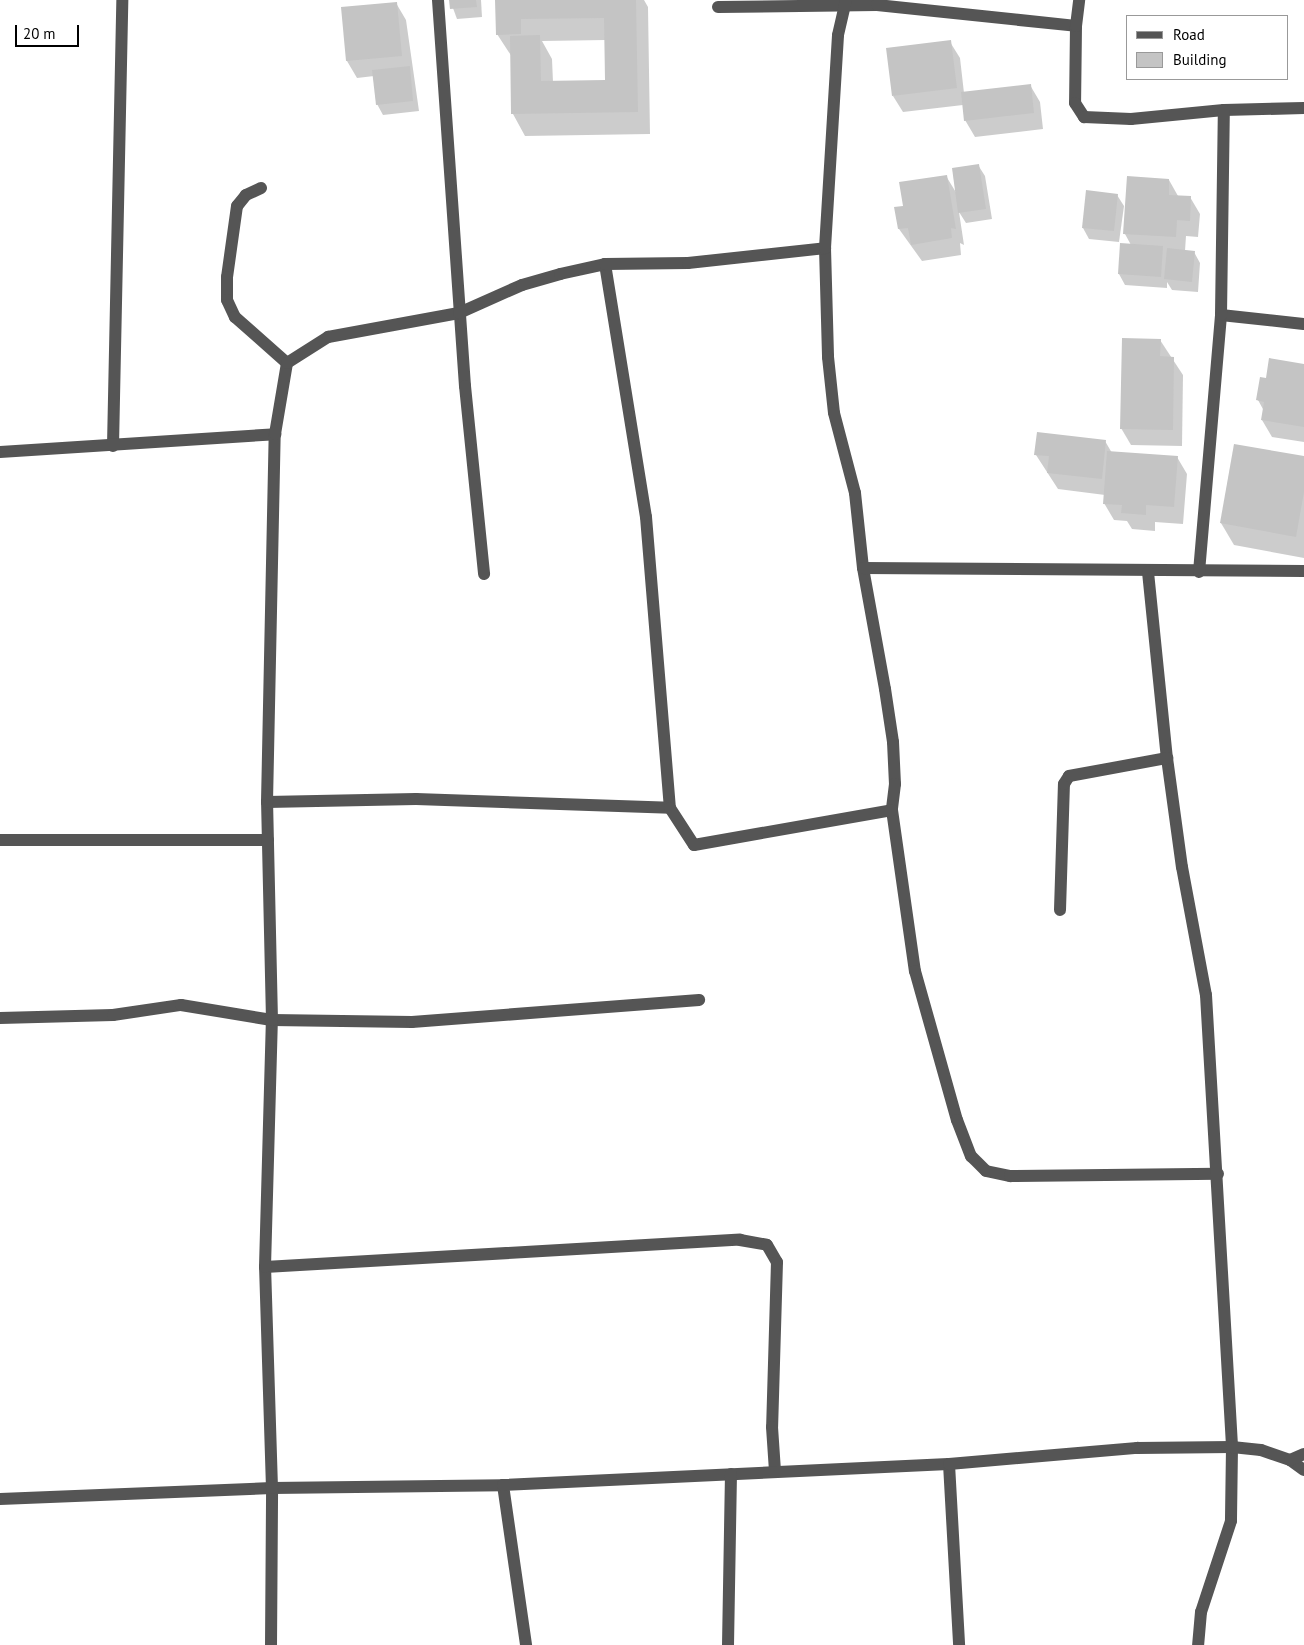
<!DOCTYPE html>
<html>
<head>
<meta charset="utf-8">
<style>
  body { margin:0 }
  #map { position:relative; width:1304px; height:1645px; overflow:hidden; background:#fff; font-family:"PT Sans",sans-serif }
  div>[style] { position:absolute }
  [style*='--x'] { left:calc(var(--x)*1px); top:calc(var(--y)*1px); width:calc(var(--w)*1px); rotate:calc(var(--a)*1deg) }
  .shadow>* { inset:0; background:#0003 }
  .building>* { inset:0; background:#c4c4c4 }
  .minor>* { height:12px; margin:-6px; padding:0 6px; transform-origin:6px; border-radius:6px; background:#555 }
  span { translate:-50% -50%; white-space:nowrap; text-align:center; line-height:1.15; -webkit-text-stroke:4px #fff; paint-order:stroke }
  .legend { position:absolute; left:1126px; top:15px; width:162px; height:65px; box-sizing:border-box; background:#fff; border:1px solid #999; margin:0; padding:6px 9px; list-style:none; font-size:15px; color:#000 }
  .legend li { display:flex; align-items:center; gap:10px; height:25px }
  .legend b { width:25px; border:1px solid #999 }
  .scale { position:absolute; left:15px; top:25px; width:64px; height:22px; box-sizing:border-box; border:2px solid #000; border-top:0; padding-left:6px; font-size:15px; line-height:18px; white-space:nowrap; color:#000; -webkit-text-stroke:4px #fff; paint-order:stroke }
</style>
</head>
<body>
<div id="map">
  <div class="shadow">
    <i style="clip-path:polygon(450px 0,481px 0,482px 17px,457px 19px)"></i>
    <i style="clip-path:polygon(evenodd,496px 0,644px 0,648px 7px,650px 134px,525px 136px,513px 114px,512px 57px,497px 34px,496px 0,606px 40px,607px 81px,553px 82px,552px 59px,542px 41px,606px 40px)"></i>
    <i style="clip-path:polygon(396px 3px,406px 20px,419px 111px,383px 115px,377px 104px,374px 76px,357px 78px,347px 61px,342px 8px)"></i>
    <i style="clip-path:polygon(950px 42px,960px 58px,964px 93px,1030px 85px,1040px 102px,1043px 129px,975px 137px,965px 120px,963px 105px,903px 112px,893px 96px)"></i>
    <i style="clip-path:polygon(978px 165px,985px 176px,992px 219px,966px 223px,959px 212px,964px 245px,960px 243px,961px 255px,922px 261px,899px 229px,896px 208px,905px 207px,946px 176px,957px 194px)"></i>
    <i style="clip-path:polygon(1169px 180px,1178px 196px,1190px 197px,1200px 214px,1198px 237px,1186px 236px,1185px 251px,1194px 252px,1200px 263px,1198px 292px,1172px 290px,1167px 282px,1167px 288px,1125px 285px,1119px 274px,1131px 245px,1125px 234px)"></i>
    <i style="clip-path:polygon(1117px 195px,1124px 206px,1119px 242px,1089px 239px,1083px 228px)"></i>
    <i style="clip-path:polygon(1160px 340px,1183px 375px,1182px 446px,1131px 445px,1121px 428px)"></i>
    <i style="clip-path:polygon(1304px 365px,1304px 442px,1272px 437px,1262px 420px,1264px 411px,1258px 400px,1267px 380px)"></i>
    <i style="clip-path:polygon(1105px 441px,1112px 453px,1177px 457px,1187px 474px,1183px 524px,1155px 522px,1155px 531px,1132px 529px,1127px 521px,1114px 520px,1104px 503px,1105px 495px,1058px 489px,1036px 455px)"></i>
    <i style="clip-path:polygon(1304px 457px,1304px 558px,1234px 545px,1221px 523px)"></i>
  </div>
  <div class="building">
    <i style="clip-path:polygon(449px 0,476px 0,477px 7px,450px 9px)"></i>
    <i style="clip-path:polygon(495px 0,636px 0,638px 112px,511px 114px,510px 36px,540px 35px,541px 81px,605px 80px,604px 18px,521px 19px,521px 34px,496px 35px)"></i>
    <i style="clip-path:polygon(397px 2px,402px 56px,346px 61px,341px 7px)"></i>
    <i style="clip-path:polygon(951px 40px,957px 88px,892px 96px,886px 48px)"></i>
    <i style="clip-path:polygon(410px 66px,413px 101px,376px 105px,372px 70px)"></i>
    <i style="clip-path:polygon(1031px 84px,1034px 113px,964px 121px,961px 92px)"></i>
    <i style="clip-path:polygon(979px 164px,986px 209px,958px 213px,952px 168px)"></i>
    <i style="clip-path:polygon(947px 175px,956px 229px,951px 228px,952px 238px,911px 245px,908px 228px,898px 229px,894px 207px,903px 206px,899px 182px)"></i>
    <i style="clip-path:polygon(1127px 176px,1169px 179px,1169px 195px,1191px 196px,1190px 221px,1177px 220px,1176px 237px,1123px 234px)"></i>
    <i style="clip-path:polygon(1086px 190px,1118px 194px,1114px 231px,1082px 228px)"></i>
    <i style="clip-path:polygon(1120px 243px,1163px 246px,1161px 277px,1118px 274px)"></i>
    <i style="clip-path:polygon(1167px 248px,1195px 251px,1192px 282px,1164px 279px)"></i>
    <i style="clip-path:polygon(1122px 338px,1161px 339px,1160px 356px,1174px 357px,1173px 430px,1120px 429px)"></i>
    <i style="clip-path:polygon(1269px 358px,1304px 364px,1304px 427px,1261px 420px,1264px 402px,1256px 400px,1260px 377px,1266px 378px)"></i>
    <i style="clip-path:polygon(1037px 432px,1106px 440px,1102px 479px,1047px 473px,1049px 456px,1034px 455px)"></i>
    <i style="clip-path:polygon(1234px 444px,1304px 456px,1304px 492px,1296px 537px,1220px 523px)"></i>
    <i style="clip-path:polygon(1107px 451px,1178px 456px,1174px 507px,1146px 505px,1146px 515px,1121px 513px,1122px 505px,1103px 504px)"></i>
  </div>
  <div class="minor">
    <i style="--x:438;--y:0;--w:387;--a:86"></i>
    <i style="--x:465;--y:386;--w:189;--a:84.2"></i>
    <i style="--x:718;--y:7;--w:159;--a:-0.7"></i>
    <i style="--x:877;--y:5;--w:200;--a:6"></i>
    <i style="--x:1076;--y:26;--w:77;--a:90.7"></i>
    <i style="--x:1075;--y:103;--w:17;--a:57"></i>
    <i style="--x:1084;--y:117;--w:47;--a:2.4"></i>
    <i style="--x:1131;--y:119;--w:93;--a:-5.5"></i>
    <i style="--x:1224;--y:110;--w:80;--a:-1.4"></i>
    <i style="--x:1076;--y:26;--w:26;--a:-83"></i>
    <i style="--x:261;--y:188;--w:17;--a:155"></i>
    <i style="--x:246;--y:195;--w:14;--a:129"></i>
    <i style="--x:237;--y:206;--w:72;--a:98"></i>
    <i style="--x:227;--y:277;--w:23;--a:90"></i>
    <i style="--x:227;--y:300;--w:19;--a:65"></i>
    <i style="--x:235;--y:317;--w:69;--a:41.5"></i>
    <i style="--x:825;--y:248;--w:109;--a:88.4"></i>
    <i style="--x:828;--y:357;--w:56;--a:83.9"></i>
    <i style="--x:834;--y:413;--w:83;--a:75.3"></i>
    <i style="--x:855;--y:493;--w:75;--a:83.9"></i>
    <i style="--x:863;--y:568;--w:123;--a:79.7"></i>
    <i style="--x:885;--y:689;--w:54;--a:81.4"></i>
    <i style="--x:893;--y:742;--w:42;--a:87.3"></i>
    <i style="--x:895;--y:784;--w:26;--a:97"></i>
    <i style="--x:892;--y:810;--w:163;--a:81.9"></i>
    <i style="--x:915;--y:971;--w:155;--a:74.3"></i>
    <i style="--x:957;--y:1120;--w:39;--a:69"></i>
    <i style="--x:971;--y:1156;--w:21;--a:45"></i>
    <i style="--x:986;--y:1171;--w:25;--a:12"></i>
    <i style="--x:1010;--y:1176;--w:208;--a:-0.6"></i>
    <i style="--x:605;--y:264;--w:256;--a:80.8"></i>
    <i style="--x:646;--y:517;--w:292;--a:85.3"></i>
    <i style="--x:1221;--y:315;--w:83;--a:6.2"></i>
    <i style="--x:113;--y:446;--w:446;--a:-88.8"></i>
    <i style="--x:0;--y:452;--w:276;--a:-3.7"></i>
    <i style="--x:863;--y:568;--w:441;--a:0.4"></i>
    <i style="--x:1148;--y:572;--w:187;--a:84.2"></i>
    <i style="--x:1167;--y:758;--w:110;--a:82.2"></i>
    <i style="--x:1182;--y:867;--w:130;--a:79.4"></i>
    <i style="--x:1206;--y:995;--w:453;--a:86.7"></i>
    <i style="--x:1232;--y:1447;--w:74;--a:90.8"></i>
    <i style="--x:1231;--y:1521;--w:96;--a:108.2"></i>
    <i style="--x:1201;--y:1612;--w:33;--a:95"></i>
    <i style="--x:1199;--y:572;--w:258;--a:-85.1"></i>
    <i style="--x:1221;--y:315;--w:205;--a:-89.2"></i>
    <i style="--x:267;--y:802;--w:149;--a:-1.2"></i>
    <i style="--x:416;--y:799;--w:254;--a:2"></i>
    <i style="--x:670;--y:808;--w:44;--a:57"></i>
    <i style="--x:694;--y:845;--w:201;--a:-10"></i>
    <i style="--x:0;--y:840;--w:268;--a:0"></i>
    <i style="--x:1060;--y:910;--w:126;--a:-88.2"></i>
    <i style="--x:1064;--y:784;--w:9;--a:-58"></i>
    <i style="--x:1069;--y:776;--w:100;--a:-10.4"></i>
    <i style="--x:0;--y:1018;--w:113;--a:-1.5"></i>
    <i style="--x:113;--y:1015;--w:69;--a:-8.4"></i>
    <i style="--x:181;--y:1005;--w:92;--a:9.4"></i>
    <i style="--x:272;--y:1020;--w:140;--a:0.8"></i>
    <i style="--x:412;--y:1022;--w:288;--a:-4.4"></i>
    <i style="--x:265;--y:1267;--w:476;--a:-3.3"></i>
    <i style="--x:740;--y:1240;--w:27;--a:10"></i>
    <i style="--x:767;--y:1245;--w:20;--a:60"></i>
    <i style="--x:777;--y:1262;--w:165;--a:91.7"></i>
    <i style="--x:772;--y:1427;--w:44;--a:86.1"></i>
    <i style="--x:1290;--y:1460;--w:17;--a:36"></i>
    <i style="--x:949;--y:1464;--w:181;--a:86.8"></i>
    <i style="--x:503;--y:1485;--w:162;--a:81.8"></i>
    <i style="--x:0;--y:1499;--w:272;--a:-2.3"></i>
    <i style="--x:272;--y:1488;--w:231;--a:-0.7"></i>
    <i style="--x:503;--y:1485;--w:446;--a:-2.7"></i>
    <i style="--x:949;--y:1464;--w:189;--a:-4.9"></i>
    <i style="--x:1137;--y:1448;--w:95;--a:-0.6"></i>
    <i style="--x:1232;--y:1447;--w:29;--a:6"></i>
    <i style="--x:1261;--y:1450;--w:31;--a:19"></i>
    <i style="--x:1290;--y:1460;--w:15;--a:-23"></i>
    <i style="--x:271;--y:1645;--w:157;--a:-89.6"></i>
    <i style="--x:272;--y:1488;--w:221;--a:-91.8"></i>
    <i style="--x:265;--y:1267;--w:247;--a:-88.4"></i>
    <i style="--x:272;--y:1020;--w:218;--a:-91.3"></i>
    <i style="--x:267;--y:802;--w:368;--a:-88.8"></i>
    <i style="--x:275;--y:434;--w:72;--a:-80.4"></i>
    <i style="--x:287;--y:363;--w:49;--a:-32.4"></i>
    <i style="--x:328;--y:337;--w:133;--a:-10.4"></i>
    <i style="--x:459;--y:313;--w:69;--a:-24"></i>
    <i style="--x:522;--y:285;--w:40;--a:-16"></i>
    <i style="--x:560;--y:274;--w:46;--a:-12.5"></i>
    <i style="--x:605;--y:264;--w:83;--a:-0.7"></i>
    <i style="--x:688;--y:263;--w:138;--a:-6.2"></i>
    <i style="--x:825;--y:248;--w:213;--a:-86.5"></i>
    <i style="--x:838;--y:35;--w:36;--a:-77"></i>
    <i style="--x:728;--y:1645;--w:171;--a:-89"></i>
  </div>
  <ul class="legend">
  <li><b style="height:6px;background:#555"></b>Road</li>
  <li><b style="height:14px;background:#c4c4c4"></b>Building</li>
  </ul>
  <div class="scale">20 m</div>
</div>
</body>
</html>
